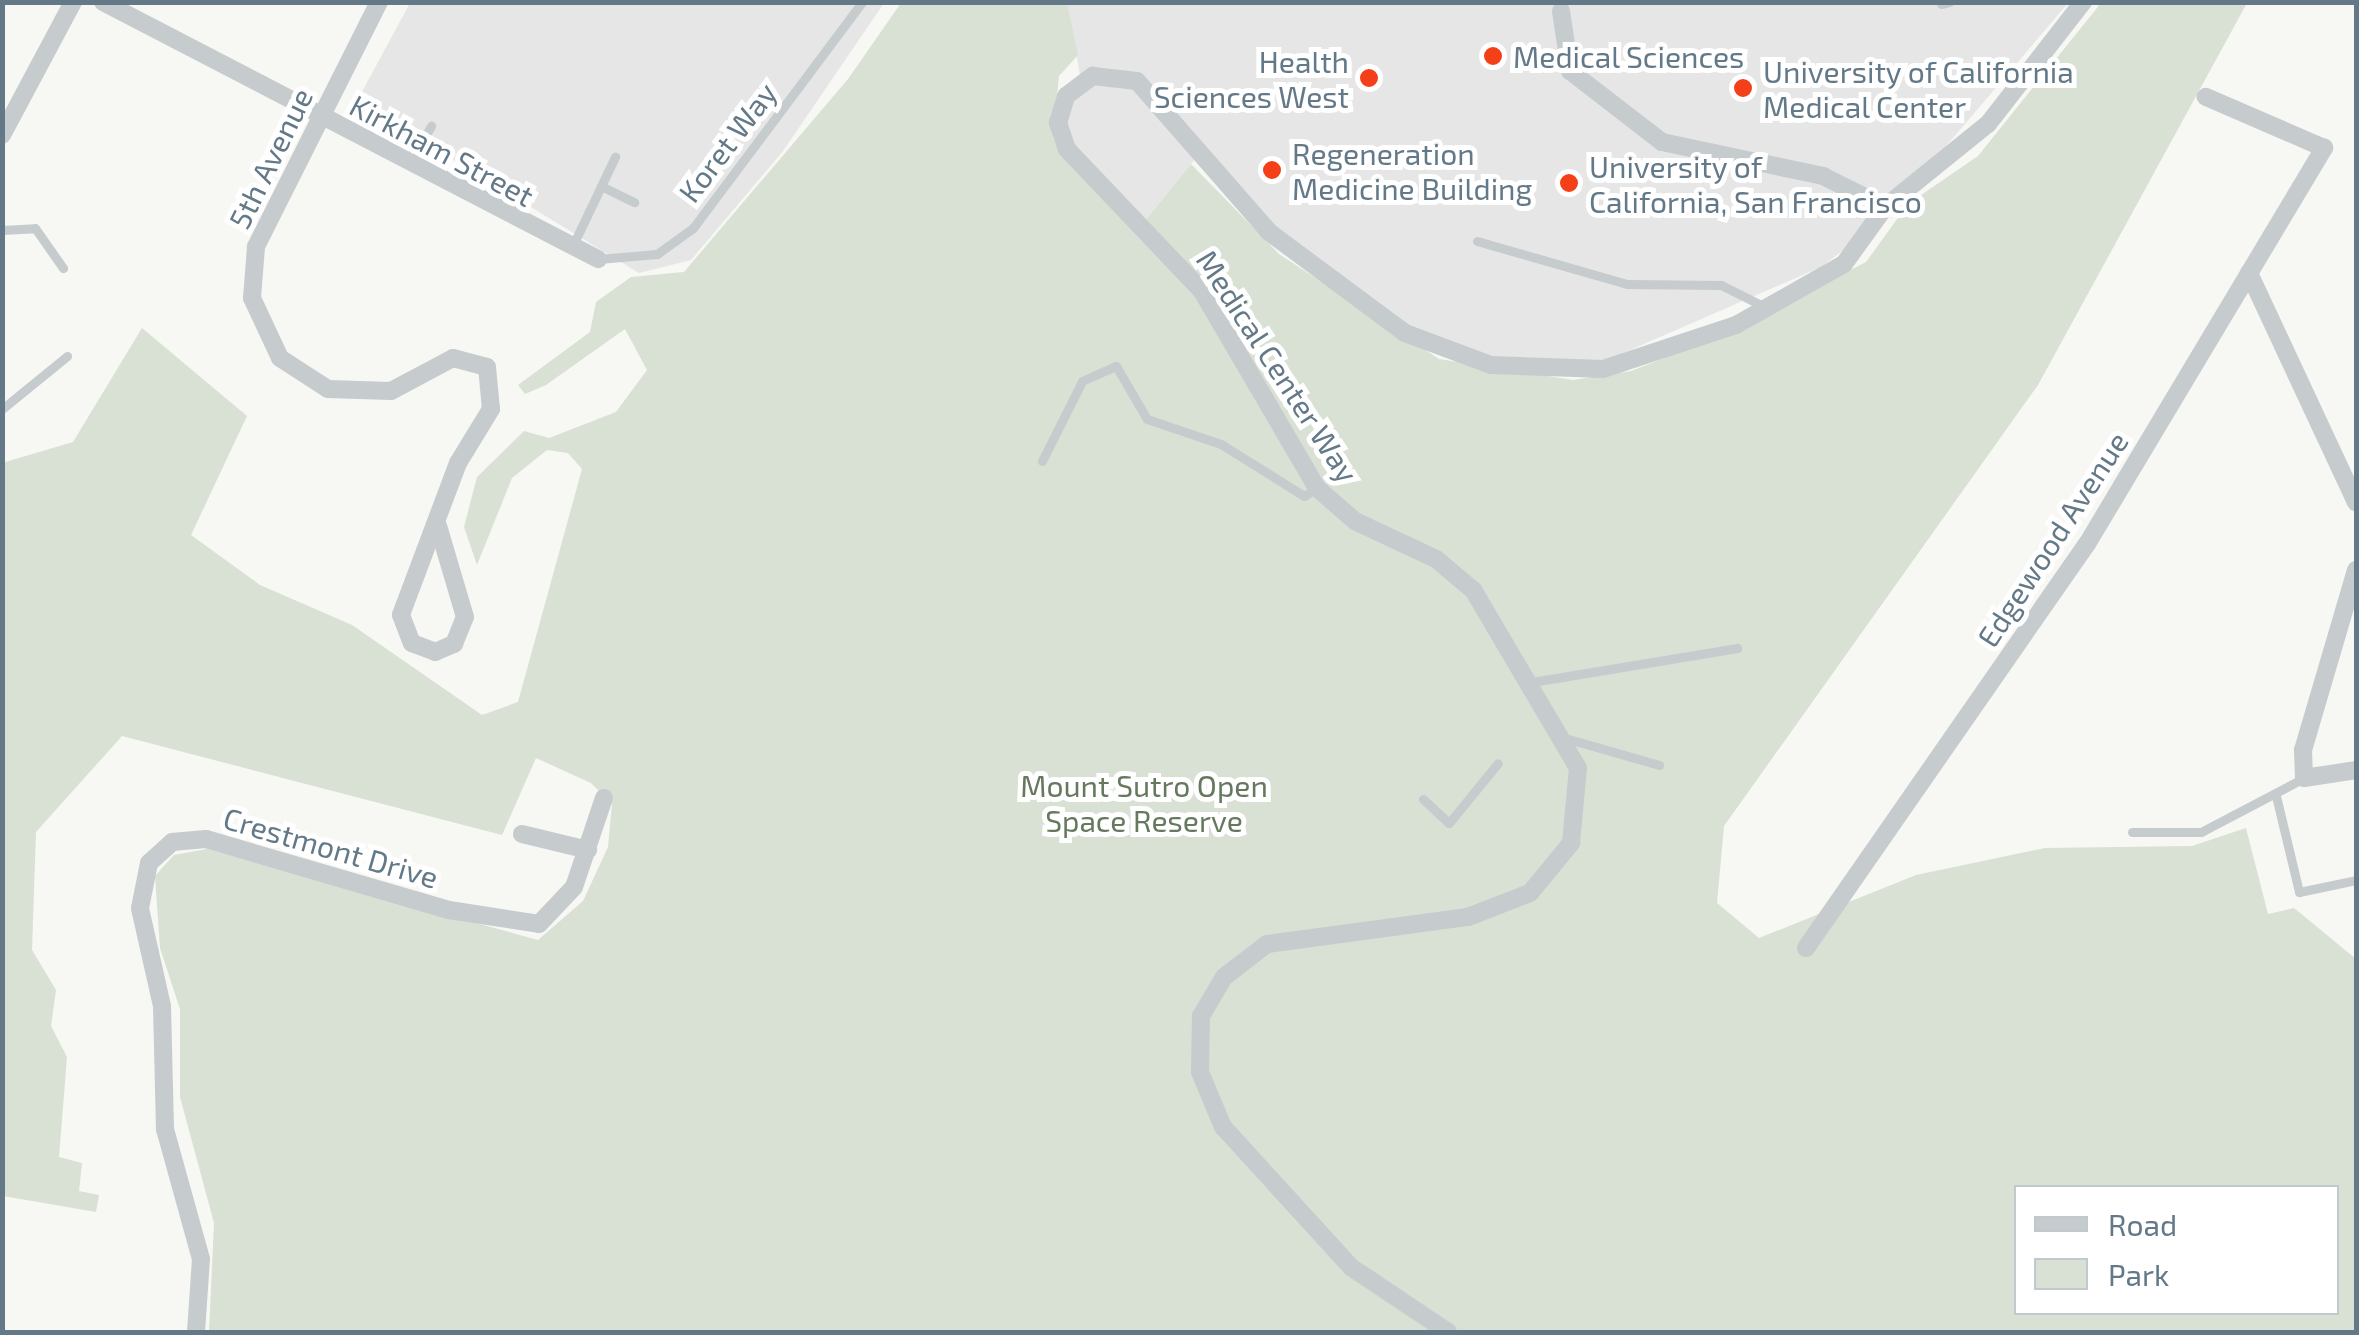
<!DOCTYPE html>
<html>
<head>
<meta charset="utf-8">
<style>
  body { margin:0 }
  #map { position:relative; width:2359px; height:1335px; overflow:hidden; background:#f7f7f4; font-family:"Exo 2",sans-serif }
  div>[style] { position:absolute }
  [style*='--x'] { left:calc(var(--x)*1px); top:calc(var(--y)*1px); width:calc(var(--w)*1px); rotate:calc(var(--a)*1deg) }
  .built>* { inset:0; background:#e5e6e5 }
  .green>* { inset:0; background:#d9e0d4 }
  .lane>* { height:9px; margin:-4.5px; padding:0 4.5px; transform-origin:4.5px; border-radius:4.5px; background:#c6cbce }
  .street>* { height:18px; margin:-9px; padding:0 9px; transform-origin:9px; border-radius:9px; background:#c6cbce }
  .dots>* { width:28px; height:28px; translate:-50% -50%; box-sizing:border-box; border:5px solid #fff; border-radius:50% }
  span { translate:-50% -50%; white-space:nowrap; text-align:center; line-height:1.15; -webkit-text-stroke:10px #fff; paint-order:stroke }
  .poi-label { font-size:30px; color:#637988 }
  .left { translate:0 -50%; text-align:left }
  .right { translate:-100% -50%; text-align:right }
  .street-label { font-size:30px; color:#637988 }
  .park-label { font-size:30px; color:#66795f }
  .frame { position:absolute; inset:0; border:5px solid #637988; pointer-events:none }
  .legend { position:absolute; left:2014px; top:1185px; width:325px; height:130px; box-sizing:border-box; background:#fff; border:2px solid #c1c9cf; margin:0; padding:12px 18px; list-style:none; font-size:30px; color:#637988 }
  .legend li { display:flex; align-items:center; gap:20px; height:50px }
  .legend b { width:50px; border:2px solid #c1c9cf }
</style>
</head>
<body>
<div id="map">
  <div class="built">
    <i style="clip-path:polygon(410px 3px,884px 3px,783px 151px,691px 260px,639px 273px,357px 101px)"></i>
    <i style="clip-path:polygon(1067px 3px,2068px 3px,1883px 220px,1821px 267px,1582px 371px,1451px 354px,1361px 307px,1199px 154px,1139px 228px,1053px 138px,1080px 75px)"></i>
  </div>
  <div class="green">
    <i style="clip-path:polygon(evenodd,901px 3px,1067px 3px,1078px 55px,1059px 76px,1053px 138px,1140px 227px,1191px 164px,1279px 254px,1439px 359px,1573px 380px,1631px 371px,1729px 333px,1866px 262px,1908px 204px,1978px 156px,2101px 3px,2247px 3px,2038px 385px,1724px 826px,1717px 903px,1759px 938px,1916px 875px,2045px 848px,2192px 846px,2246px 828px,2268px 914px,2294px 908px,2356px 959px,2356px 1332px,209px 1332px,214px 1223px,180px 1097px,180px 1009px,160px 948px,155px 876px,174px 855px,207px 849px,538px 940px,583px 901px,608px 847px,612px 804px,591px 783px,536px 758px,502px 835px,122px 736px,36px 832px,32px 950px,56px 990px,51px 1026px,67px 1057px,59px 1157px,82px 1163px,79px 1191px,99px 1195px,96px 1212px,3px 1196px,2px 463px,73px 442px,142px 328px,247px 416px,191px 535px,260px 585px,352px 625px,482px 715px,518px 702px,582px 469px,568px 453px,547px 450px,512px 478px,477px 565px,464px 527px,477px 477px,524px 431px,549px 438px,616px 412px,647px 370px,625px 329px,546px 385px,525px 394px,518px 385px,590px 332px,596px 302px,631px 277px,684px 272px,848px 79px,901px 3px,2016px 1188px,2336px 1188px,2336px 1312px,2016px 1312px,2016px 1188px)"></i>
  </div>
  <div class="lane">
    <i style="--x:1941;--y:4;--w:9;--a:-13"></i>
    <i style="--x:410;--y:163;--w:43;--a:-60.4"></i>
    <i style="--x:601;--y:186;--w:37;--a:26"></i>
    <i style="--x:2;--y:230;--w:33;--a:-3"></i>
    <i style="--x:35;--y:228;--w:49;--a:55"></i>
    <i style="--x:1477;--y:241;--w:156;--a:16"></i>
    <i style="--x:1627;--y:284;--w:94;--a:0.6"></i>
    <i style="--x:1721;--y:285;--w:51;--a:26.6"></i>
    <i style="--x:573;--y:245;--w:98;--a:-64.5"></i>
    <i style="--x:598;--y:259;--w:59;--a:-4.8"></i>
    <i style="--x:657;--y:254;--w:44;--a:-35.8"></i>
    <i style="--x:693;--y:228;--w:282;--a:-53.2"></i>
    <i style="--x:2;--y:409;--w:84;--a:-39.2"></i>
    <i style="--x:1042;--y:461;--w:89;--a:-63.4"></i>
    <i style="--x:1082;--y:381;--w:37;--a:-24"></i>
    <i style="--x:1116;--y:366;--w:61;--a:59.7"></i>
    <i style="--x:1147;--y:419;--w:78;--a:18.7"></i>
    <i style="--x:1221;--y:444;--w:98;--a:32.1"></i>
    <i style="--x:1304;--y:496;--w:15;--a:-32"></i>
    <i style="--x:1532;--y:682;--w:208;--a:-9.4"></i>
    <i style="--x:1565;--y:738;--w:98;--a:16"></i>
    <i style="--x:2276;--y:796;--w:99;--a:76.5"></i>
    <i style="--x:2299;--y:892;--w:58;--a:-11.9"></i>
    <i style="--x:1423;--y:799;--w:35;--a:43"></i>
    <i style="--x:1449;--y:823;--w:77;--a:-50.8"></i>
    <i style="--x:2132;--y:832;--w:69;--a:0"></i>
    <i style="--x:2201;--y:832;--w:116;--a:-27.7"></i>
  </div>
  <div class="street">
    <i style="--x:103;--y:2;--w:558;--a:27.44"></i>
    <i style="--x:379;--y:2;--w:274;--a:116.7"></i>
    <i style="--x:256;--y:247;--w:51;--a:94.5"></i>
    <i style="--x:252;--y:298;--w:66;--a:65"></i>
    <i style="--x:280;--y:358;--w:57;--a:32.9"></i>
    <i style="--x:328;--y:389;--w:63;--a:1.8"></i>
    <i style="--x:391;--y:391;--w:70;--a:-28"></i>
    <i style="--x:453;--y:358;--w:35;--a:15"></i>
    <i style="--x:487;--y:367;--w:42;--a:84.6"></i>
    <i style="--x:491;--y:409;--w:63;--a:121.4"></i>
    <i style="--x:458;--y:463;--w:162;--a:110.6"></i>
    <i style="--x:401;--y:615;--w:30;--a:69"></i>
    <i style="--x:412;--y:643;--w:25;--a:21"></i>
    <i style="--x:435;--y:652;--w:21;--a:-23"></i>
    <i style="--x:454;--y:644;--w:29;--a:-68"></i>
    <i style="--x:465;--y:617;--w:95;--a:-106.5"></i>
    <i style="--x:1561;--y:11;--w:61;--a:81.5"></i>
    <i style="--x:1570;--y:71;--w:116;--a:37.7"></i>
    <i style="--x:1662;--y:142;--w:165;--a:11.9"></i>
    <i style="--x:1823;--y:176;--w:69;--a:26.6"></i>
    <i style="--x:2;--y:135;--w:151;--a:-61.9"></i>
    <i style="--x:2249;--y:273;--w:253;--a:65"></i>
    <i style="--x:2356;--y:570;--w:188;--a:106.4"></i>
    <i style="--x:2303;--y:750;--w:28;--a:88"></i>
    <i style="--x:2304;--y:778;--w:53;--a:-8.7"></i>
    <i style="--x:522;--y:834;--w:68;--a:13.6"></i>
    <i style="--x:1806;--y:948;--w:492;--a:-55.2"></i>
    <i style="--x:2087;--y:544;--w:462;--a:-59.1"></i>
    <i style="--x:2324;--y:148;--w:129;--a:-156.6"></i>
    <i style="--x:196;--y:1332;--w:73;--a:-86.1"></i>
    <i style="--x:201;--y:1259;--w:135;--a:-105.5"></i>
    <i style="--x:165;--y:1129;--w:123;--a:-91.4"></i>
    <i style="--x:162;--y:1006;--w:100;--a:-102.7"></i>
    <i style="--x:140;--y:908;--w:46;--a:-78.7"></i>
    <i style="--x:149;--y:863;--w:31;--a:-42"></i>
    <i style="--x:172;--y:842;--w:34;--a:-5"></i>
    <i style="--x:206;--y:839;--w:253;--a:16.3"></i>
    <i style="--x:449;--y:910;--w:91;--a:8.8"></i>
    <i style="--x:539;--y:924;--w:51;--a:-46.6"></i>
    <i style="--x:574;--y:887;--w:94;--a:-71.4"></i>
    <i style="--x:1448;--y:1332;--w:117;--a:-146.2"></i>
    <i style="--x:1351;--y:1267;--w:190;--a:-132.4"></i>
    <i style="--x:1223;--y:1127;--w:60;--a:-112.7"></i>
    <i style="--x:1200;--y:1072;--w:56;--a:-89"></i>
    <i style="--x:1201;--y:1016;--w:45;--a:-59.5"></i>
    <i style="--x:1224;--y:977;--w:54;--a:-37.5"></i>
    <i style="--x:1267;--y:944;--w:203;--a:-7.7"></i>
    <i style="--x:1468;--y:917;--w:66;--a:-21.2"></i>
    <i style="--x:1530;--y:893;--w:65;--a:-50.6"></i>
    <i style="--x:1571;--y:843;--w:75;--a:-84.7"></i>
    <i style="--x:1578;--y:768;--w:207;--a:-120.5"></i>
    <i style="--x:1473;--y:590;--w:48;--a:-140"></i>
    <i style="--x:1436;--y:559;--w:89;--a:-154.9"></i>
    <i style="--x:1355;--y:521;--w:50;--a:-139"></i>
    <i style="--x:1317;--y:488;--w:228;--a:-120.3"></i>
    <i style="--x:1202;--y:291;--w:196;--a:-133.6"></i>
    <i style="--x:1067;--y:149;--w:28;--a:-109"></i>
    <i style="--x:1058;--y:123;--w:28;--a:-73"></i>
    <i style="--x:1066;--y:96;--w:34;--a:-37"></i>
    <i style="--x:1093;--y:76;--w:44;--a:6.5"></i>
    <i style="--x:1137;--y:81;--w:201;--a:48.8"></i>
    <i style="--x:1269;--y:232;--w:169;--a:36.6"></i>
    <i style="--x:1405;--y:333;--w:92;--a:20.4"></i>
    <i style="--x:1491;--y:365;--w:112;--a:2"></i>
    <i style="--x:1603;--y:369;--w:140;--a:-18.3"></i>
    <i style="--x:1736;--y:325;--w:124;--a:-29.5"></i>
    <i style="--x:1844;--y:264;--w:70;--a:-54.3"></i>
    <i style="--x:1885;--y:207;--w:132;--a:-38.9"></i>
    <i style="--x:1988;--y:124;--w:155;--a:-52.1"></i>
  </div>
  <div class="dots">
    <i style="left:1493px;top:56px;background:#f34018"></i>
    <i style="left:1369px;top:78px;background:#f34018"></i>
    <i style="left:1743px;top:88px;background:#f34018"></i>
    <i style="left:1272px;top:170px;background:#f34018"></i>
    <i style="left:1569px;top:183px;background:#f34018"></i>
  </div>
  <div class="poi-label">
    <span class="left" style="left:1513px;top:56px">Medical Sciences</span>
    <span class="right" style="left:1349px;top:78px">Health<br>Sciences West</span>
    <span class="left" style="left:1763px;top:88px">University of California<br>Medical Center</span>
    <span class="left" style="left:1292px;top:170px">Regeneration<br>Medicine Building</span>
    <span class="left" style="left:1589px;top:183px">University of<br>California, San Francisco</span>
  </div>
  <div class="street-label">
    <span style="left:727px;top:142px;rotate:-53deg">Koret Way</span>
    <span style="left:442px;top:150px;rotate:28deg">Kirkham Street</span>
    <span style="left:270px;top:158px;rotate:-64deg">5th Avenue</span>
    <span style="left:1278px;top:366px;rotate:57deg">Medical Center Way</span>
    <span style="left:2052px;top:539px;rotate:-57deg">Edgewood Avenue</span>
    <span style="left:331px;top:847px;rotate:16deg">Crestmont Drive</span>
  </div>
  <div class="park-label">
    <span style="left:1144px;top:802px">Mount Sutro Open<br>Space Reserve</span>
  </div>
  <div class="frame"></div>
  <ul class="legend">
  <li><b style="height:12px;background:#c6cbce"></b>Road</li>
  <li><b style="height:28px;background:#d9e0d4"></b>Park</li>
  </ul>
</div>
</body>
</html>
